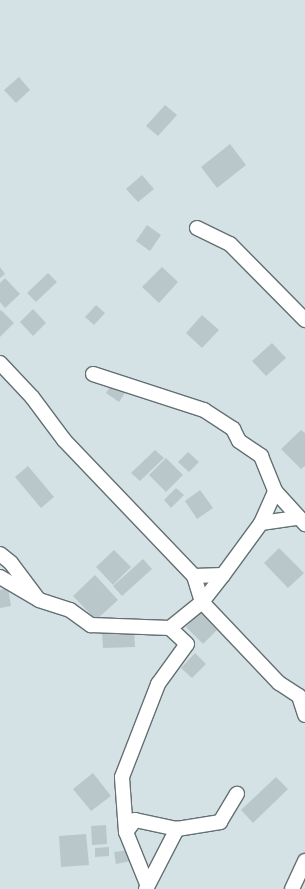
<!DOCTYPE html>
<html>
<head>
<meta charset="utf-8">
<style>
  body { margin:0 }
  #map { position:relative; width:305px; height:889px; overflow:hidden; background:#d4e2e5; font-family:Barlow,sans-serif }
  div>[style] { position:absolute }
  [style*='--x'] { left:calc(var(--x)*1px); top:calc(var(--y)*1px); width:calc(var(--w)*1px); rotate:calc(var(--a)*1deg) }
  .building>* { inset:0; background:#b9c7ca }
  .roads { filter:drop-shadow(1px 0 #647073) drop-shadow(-1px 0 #647073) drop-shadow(0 1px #647073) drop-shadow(0 -1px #647073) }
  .minor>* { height:14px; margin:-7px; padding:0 7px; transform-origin:7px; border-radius:7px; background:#fff }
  span { translate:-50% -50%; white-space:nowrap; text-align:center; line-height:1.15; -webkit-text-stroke:3.5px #d4e2e5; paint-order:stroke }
</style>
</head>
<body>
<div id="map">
  <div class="building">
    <i style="clip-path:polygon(19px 77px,30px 90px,16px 103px,4px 90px)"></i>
    <i style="clip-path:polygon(165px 105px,177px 115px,158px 136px,146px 126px)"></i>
    <i style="clip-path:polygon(230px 144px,246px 165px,217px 188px,201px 167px)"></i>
    <i style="clip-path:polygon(142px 175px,154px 189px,138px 202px,126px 189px)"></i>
    <i style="clip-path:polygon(147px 225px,161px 235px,150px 251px,136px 241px)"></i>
    <i style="clip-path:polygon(0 267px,5px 274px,0 278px)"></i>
    <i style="clip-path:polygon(162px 267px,178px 282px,159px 303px,142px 287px)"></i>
    <i style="clip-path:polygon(48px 273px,57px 282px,36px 302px,27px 293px)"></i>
    <i style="clip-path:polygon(5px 278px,20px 294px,5px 308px,0 302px,0 283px)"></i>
    <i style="clip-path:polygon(96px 305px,105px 313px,94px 325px,85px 317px)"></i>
    <i style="clip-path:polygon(33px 309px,46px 323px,33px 336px,20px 322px)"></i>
    <i style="clip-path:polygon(1px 310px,14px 323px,0 337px,0 311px)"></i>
    <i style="clip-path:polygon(202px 315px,219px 330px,202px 348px,186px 333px)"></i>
    <i style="clip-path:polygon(272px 343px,286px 358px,266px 376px,252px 361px)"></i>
    <i style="clip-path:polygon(112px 384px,125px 393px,119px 402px,106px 393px)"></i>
    <i style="clip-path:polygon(301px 430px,305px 433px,305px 466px,301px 469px,281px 449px)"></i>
    <i style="clip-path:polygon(155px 450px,164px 458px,140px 481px,131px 473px)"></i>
    <i style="clip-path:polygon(188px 452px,199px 462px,189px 472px,178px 462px)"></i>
    <i style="clip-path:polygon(166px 458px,183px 475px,166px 492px,149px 475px)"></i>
    <i style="clip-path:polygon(28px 466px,54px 497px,41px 508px,15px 477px)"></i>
    <i style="clip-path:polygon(176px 488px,184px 495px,171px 508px,164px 500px)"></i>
    <i style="clip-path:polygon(200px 490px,213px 508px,197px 519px,185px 501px)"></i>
    <i style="clip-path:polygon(279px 548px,304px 573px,288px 588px,264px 563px)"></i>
    <i style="clip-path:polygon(114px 550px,131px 567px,113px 585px,96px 567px)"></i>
    <i style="clip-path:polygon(143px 559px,152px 569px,122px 596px,113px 586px)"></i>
    <i style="clip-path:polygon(95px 575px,118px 600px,96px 620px,73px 596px)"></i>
    <i style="clip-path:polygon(8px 588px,11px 606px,0 608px,0 590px)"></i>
    <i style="clip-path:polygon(200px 612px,217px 630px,203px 644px,186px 627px)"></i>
    <i style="clip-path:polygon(134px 630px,135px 647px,103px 648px,102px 632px)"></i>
    <i style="clip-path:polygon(195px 653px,206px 664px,192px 678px,181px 668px)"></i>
    <i style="clip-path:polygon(93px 773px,111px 796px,91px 811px,73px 789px)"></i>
    <i style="clip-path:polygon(276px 777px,288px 789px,253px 823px,241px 810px)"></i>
    <i style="clip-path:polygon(106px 825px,107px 844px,92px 845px,91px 826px)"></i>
    <i style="clip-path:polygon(86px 834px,89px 865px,61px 867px,59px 836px)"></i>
    <i style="clip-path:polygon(109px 847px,109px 856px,95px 857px,95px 848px)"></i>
    <i style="clip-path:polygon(129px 850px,131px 861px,116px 864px,114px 852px)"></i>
  </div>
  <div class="roads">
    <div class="minor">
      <i style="--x:197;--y:228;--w:37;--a:26"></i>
      <i style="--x:230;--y:244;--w:107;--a:45.4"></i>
      <i style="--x:0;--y:363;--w:47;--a:46.7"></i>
      <i style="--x:32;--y:397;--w:54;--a:53.3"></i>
      <i style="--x:64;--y:440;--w:188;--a:46.3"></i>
      <i style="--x:194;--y:576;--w:27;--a:73"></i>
      <i style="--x:202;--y:602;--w:112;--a:46.5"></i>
      <i style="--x:279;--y:683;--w:24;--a:33"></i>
      <i style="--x:299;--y:696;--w:20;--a:72"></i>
      <i style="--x:93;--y:374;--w:117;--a:18"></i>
      <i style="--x:204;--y:410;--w:35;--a:33"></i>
      <i style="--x:233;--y:429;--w:13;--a:63"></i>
      <i style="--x:239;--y:441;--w:27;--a:34"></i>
      <i style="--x:261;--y:456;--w:38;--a:68"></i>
      <i style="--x:275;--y:491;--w:45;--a:47.7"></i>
      <i style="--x:261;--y:523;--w:35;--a:-8"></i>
      <i style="--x:0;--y:554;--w:14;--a:39"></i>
      <i style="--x:11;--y:563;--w:45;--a:53.1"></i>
      <i style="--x:194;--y:576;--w:29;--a:-2"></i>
      <i style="--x:223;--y:575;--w:64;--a:-53.8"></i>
      <i style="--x:261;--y:523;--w:35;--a:-66"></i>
      <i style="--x:0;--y:577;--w:45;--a:30.5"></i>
      <i style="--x:39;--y:600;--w:33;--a:18"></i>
      <i style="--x:70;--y:610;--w:26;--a:36"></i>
      <i style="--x:91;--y:625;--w:79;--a:2.2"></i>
      <i style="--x:170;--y:628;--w:41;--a:-39.1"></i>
      <i style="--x:202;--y:602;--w:34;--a:-52"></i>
      <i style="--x:126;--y:832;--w:15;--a:-53"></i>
      <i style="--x:135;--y:820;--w:43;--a:12.1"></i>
      <i style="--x:147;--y:884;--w:56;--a:-112"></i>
      <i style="--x:126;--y:832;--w:55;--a:-94.2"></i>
      <i style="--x:122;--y:777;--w:100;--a:-68.8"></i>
      <i style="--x:158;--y:684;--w:49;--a:-54.1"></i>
      <i style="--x:187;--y:644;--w:23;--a:-137"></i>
      <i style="--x:146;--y:889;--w:68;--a:-62.7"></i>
      <i style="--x:177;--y:829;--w:44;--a:-9.2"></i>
      <i style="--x:220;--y:822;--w:33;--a:-59"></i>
      <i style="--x:292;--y:889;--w:31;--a:-65"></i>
    </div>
  </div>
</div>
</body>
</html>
